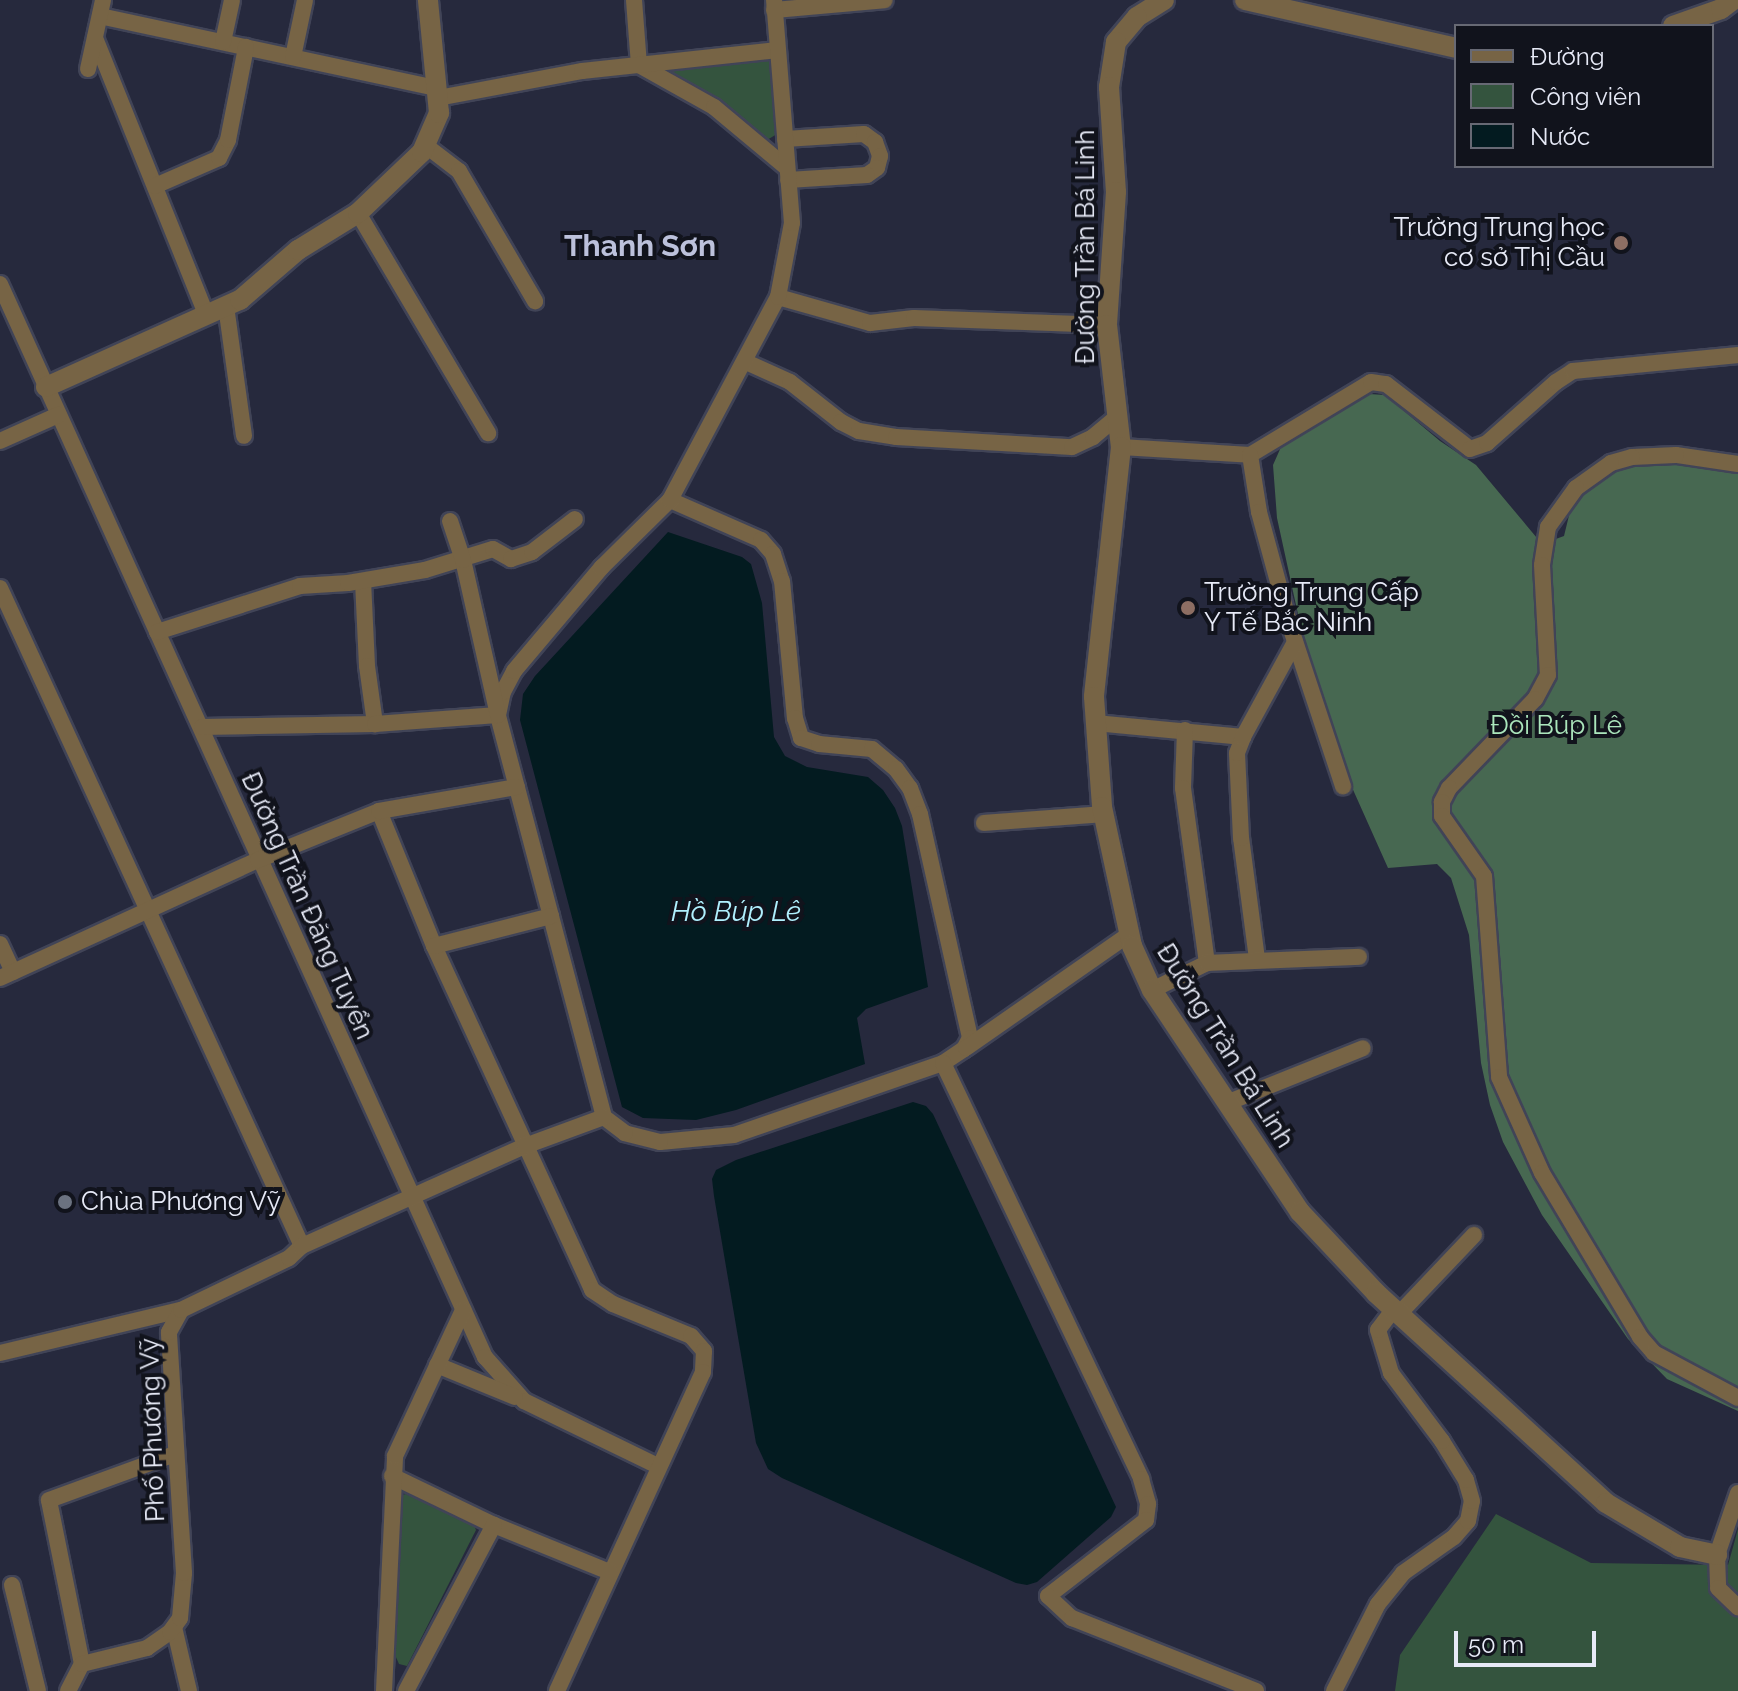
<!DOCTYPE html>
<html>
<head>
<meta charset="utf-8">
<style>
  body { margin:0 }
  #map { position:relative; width:1738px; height:1691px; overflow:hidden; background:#26293d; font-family:Raleway,sans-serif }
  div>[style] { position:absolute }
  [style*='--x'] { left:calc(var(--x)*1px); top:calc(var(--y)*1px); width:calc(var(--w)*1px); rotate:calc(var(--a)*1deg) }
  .green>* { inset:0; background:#34543e }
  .forest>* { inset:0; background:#476851 }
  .water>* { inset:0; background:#031b20 }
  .roads { filter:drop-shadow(2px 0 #414457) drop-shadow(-2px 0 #414457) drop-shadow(0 2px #414457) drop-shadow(0 -2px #414457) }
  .minor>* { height:16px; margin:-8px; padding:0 8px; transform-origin:8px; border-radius:8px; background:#776445 }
  .tertiary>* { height:20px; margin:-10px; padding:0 10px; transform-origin:10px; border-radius:10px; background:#776445 }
  .dots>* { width:22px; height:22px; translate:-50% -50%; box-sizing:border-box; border:4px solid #11131c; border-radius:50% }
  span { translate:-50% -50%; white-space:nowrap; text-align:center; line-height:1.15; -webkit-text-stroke:8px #11131c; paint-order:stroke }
  .poi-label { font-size:26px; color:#e7eaf7 }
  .right { translate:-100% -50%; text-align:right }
  .left { translate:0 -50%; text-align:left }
  .street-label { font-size:26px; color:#e7eaf7 }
  .park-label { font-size:26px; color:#abe6bc }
  .water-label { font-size:28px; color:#b0f0fe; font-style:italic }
  .quarter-label { font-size:30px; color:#bcc1db; font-weight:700 }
  .legend { position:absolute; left:1454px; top:24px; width:260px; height:144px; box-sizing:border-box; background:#11131c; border:2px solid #676974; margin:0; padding:10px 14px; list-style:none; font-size:24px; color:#e7eaf7 }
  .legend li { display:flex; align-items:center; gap:16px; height:40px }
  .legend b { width:40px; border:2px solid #676974 }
  .scale { position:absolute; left:1454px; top:1631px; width:142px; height:36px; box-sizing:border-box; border:4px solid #e7eaf7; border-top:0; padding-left:10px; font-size:24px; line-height:28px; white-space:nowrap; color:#e7eaf7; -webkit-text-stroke:6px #11131c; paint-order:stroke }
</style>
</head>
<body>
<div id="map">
  <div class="green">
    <i style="clip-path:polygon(766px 58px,772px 64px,777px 134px,767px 140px,667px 69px)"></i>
    <i style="clip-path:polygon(405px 1494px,472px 1520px,476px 1530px,407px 1666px,399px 1664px,395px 1655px,398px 1511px,400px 1497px)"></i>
    <i style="clip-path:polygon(1496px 1514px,1591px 1563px,1728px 1565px,1738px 1529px,1738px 1691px,1395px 1691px,1400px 1655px)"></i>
  </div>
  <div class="forest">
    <i style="clip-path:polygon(1369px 394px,1385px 395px,1440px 441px,1476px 465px,1542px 544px,1564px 536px,1574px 495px,1598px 473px,1646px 447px,1738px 457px,1738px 1411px,1667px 1379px,1628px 1339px,1542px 1215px,1503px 1142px,1490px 1105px,1481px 1063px,1469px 935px,1451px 878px,1437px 864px,1388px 868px,1350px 783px,1301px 628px,1277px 518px,1273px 465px,1281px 447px)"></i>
  </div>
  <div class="water">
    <i style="clip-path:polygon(668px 532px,742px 557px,751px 564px,762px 603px,774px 737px,785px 756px,807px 767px,868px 777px,883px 790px,895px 808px,902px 826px,928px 987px,866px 1009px,857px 1018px,865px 1064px,736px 1110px,696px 1120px,643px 1118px,622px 1107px,520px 720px,523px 694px,535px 676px)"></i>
    <i style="clip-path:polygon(913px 1102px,926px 1106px,933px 1114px,1116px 1507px,1111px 1517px,1037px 1582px,1027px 1585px,1016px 1583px,782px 1478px,768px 1469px,756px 1443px,714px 1196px,712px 1179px,716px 1170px,736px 1160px)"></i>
  </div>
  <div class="roads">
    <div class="minor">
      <i style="--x:634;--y:0;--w:65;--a:85.6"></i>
      <i style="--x:639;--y:65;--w:86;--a:29.2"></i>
      <i style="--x:714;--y:107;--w:95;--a:39.9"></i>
      <i style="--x:774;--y:10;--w:111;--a:-5.1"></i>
      <i style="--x:100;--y:16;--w:345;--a:12.1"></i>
      <i style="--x:95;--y:38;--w:300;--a:68.1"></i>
      <i style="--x:223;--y:42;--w:43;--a:-77.9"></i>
      <i style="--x:293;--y:57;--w:58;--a:-78.1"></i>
      <i style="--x:88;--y:69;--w:71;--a:-77.7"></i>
      <i style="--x:438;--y:98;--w:147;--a:-10.6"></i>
      <i style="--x:582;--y:71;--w:197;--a:-6.1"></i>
      <i style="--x:785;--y:139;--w:79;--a:-3.6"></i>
      <i style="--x:864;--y:134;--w:14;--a:36"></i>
      <i style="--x:875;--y:142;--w:15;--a:70"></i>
      <i style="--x:880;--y:156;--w:12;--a:104"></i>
      <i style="--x:877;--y:168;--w:12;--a:145"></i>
      <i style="--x:867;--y:175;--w:79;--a:176.4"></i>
      <i style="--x:425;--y:145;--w:43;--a:37.4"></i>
      <i style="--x:459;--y:171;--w:151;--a:59.7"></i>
      <i style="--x:155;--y:186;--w:70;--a:-23.6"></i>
      <i style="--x:219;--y:158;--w:20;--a:-63"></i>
      <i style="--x:228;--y:140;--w:95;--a:-79"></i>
      <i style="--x:358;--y:213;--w:256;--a:59.4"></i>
      <i style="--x:0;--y:284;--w:1178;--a:65.68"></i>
      <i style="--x:485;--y:1357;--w:59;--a:48.4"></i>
      <i style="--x:524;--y:1401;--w:149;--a:25.9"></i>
      <i style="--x:778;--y:297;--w:96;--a:15.8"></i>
      <i style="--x:870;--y:323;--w:44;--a:-6.5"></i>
      <i style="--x:914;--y:318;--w:193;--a:2.1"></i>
      <i style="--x:226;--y:306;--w:131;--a:82.1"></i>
      <i style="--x:746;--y:362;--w:48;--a:24.4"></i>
      <i style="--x:790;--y:382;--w:65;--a:38.1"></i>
      <i style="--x:841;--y:422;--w:20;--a:27"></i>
      <i style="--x:859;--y:431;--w:37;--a:9"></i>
      <i style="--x:896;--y:437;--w:176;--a:3.3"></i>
      <i style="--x:1072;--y:447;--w:23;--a:-25"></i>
      <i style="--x:1093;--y:437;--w:31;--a:-40"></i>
      <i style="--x:0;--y:441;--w:64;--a:-24.1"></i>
      <i style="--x:1121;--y:447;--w:129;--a:3.5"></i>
      <i style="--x:1250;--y:455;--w:141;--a:-31.1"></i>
      <i style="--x:1371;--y:382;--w:15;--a:8"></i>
      <i style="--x:1386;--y:384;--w:106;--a:37.7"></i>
      <i style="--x:1470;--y:449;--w:18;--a:-19"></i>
      <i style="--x:1487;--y:443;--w:92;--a:-41.5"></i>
      <i style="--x:1556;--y:382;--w:20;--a:-33"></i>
      <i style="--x:1573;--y:371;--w:166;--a:-5.5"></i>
      <i style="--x:1250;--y:455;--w:58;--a:81"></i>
      <i style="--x:1259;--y:512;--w:118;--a:74.8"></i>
      <i style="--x:1290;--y:626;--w:169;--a:71.7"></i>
      <i style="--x:1738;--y:464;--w:63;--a:-171.7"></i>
      <i style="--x:1676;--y:455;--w:44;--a:177.4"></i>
      <i style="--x:1632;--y:457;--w:22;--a:164"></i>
      <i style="--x:1611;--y:463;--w:43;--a:144.5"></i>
      <i style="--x:1576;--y:488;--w:48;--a:125.7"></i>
      <i style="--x:1548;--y:527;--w:38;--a:99"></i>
      <i style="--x:1542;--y:565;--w:110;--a:86.9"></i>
      <i style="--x:1548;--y:675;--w:27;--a:118"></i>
      <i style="--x:1535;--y:699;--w:124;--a:134"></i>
      <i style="--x:1449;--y:788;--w:16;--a:117"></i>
      <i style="--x:1442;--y:802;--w:14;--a:90"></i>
      <i style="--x:1442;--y:816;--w:73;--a:55"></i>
      <i style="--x:1484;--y:876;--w:202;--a:85.7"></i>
      <i style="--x:1499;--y:1077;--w:105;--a:65.9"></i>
      <i style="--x:1542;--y:1173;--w:191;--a:59.1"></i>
      <i style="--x:1640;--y:1337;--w:21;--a:49"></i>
      <i style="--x:1654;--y:1353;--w:95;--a:28.2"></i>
      <i style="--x:670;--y:500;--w:99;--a:23.7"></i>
      <i style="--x:761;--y:540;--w:18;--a:49"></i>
      <i style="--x:773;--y:554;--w:28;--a:72"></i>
      <i style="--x:782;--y:581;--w:138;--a:84.6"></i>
      <i style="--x:795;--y:718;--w:21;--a:73"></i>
      <i style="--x:801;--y:738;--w:19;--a:18"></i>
      <i style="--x:819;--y:744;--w:53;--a:5.4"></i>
      <i style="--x:872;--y:749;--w:31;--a:40"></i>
      <i style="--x:896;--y:769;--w:24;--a:54"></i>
      <i style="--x:910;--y:788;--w:28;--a:69"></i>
      <i style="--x:920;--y:814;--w:230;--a:77.4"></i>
      <i style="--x:970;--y:1038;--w:13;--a:119"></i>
      <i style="--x:964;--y:1049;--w:25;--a:146"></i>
      <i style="--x:943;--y:1063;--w:221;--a:161"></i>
      <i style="--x:734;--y:1135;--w:74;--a:174.6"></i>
      <i style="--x:660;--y:1142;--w:36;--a:-166"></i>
      <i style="--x:625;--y:1133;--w:26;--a:-143"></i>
      <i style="--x:604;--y:1117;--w:416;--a:-104.8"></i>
      <i style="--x:498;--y:715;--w:24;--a:-78"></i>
      <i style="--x:503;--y:692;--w:24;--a:-62"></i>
      <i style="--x:514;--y:671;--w:136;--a:-49.8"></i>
      <i style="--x:602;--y:567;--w:95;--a:-44.6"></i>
      <i style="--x:670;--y:500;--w:230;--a:-62"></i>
      <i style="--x:778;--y:297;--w:75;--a:-79.3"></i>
      <i style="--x:792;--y:223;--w:224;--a:-94.6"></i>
      <i style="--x:363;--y:581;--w:85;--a:87.3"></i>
      <i style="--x:367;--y:666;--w:59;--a:82.1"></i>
      <i style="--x:0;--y:588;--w:724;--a:65.35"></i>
      <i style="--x:157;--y:632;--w:150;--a:-17.8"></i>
      <i style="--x:300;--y:586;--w:48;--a:-3.6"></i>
      <i style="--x:348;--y:583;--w:78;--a:-9.6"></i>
      <i style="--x:425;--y:570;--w:71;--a:-17.2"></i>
      <i style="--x:493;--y:549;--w:21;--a:29"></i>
      <i style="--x:511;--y:559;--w:22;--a:-18"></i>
      <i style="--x:532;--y:552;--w:54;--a:-37.5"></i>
      <i style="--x:1095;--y:723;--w:149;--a:5.4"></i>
      <i style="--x:202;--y:727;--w:173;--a:-1"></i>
      <i style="--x:375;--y:724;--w:123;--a:-4.2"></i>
      <i style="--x:498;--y:715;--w:159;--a:-102.7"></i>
      <i style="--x:463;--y:560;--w:41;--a:-108.4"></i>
      <i style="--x:1185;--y:730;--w:58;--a:92"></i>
      <i style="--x:1183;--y:788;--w:177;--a:82.2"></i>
      <i style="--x:379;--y:811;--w:146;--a:67.8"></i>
      <i style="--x:434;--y:946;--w:379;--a:65.3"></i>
      <i style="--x:592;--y:1290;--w:25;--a:34"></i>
      <i style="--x:613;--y:1304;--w:84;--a:22.3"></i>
      <i style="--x:691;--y:1336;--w:20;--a:49"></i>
      <i style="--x:704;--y:1351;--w:21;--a:93"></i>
      <i style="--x:703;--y:1372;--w:351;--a:114.6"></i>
      <i style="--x:984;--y:823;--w:120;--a:-4.3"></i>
      <i style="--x:0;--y:944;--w:31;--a:65"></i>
      <i style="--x:434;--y:946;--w:121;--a:-14.4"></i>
      <i style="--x:1257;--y:959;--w:122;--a:-97.5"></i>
      <i style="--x:1241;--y:838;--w:85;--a:-92.7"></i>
      <i style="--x:1237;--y:753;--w:17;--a:-69"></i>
      <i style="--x:1243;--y:737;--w:108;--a:-61.3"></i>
      <i style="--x:0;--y:978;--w:284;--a:-24.6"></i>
      <i style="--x:258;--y:860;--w:131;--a:-22"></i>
      <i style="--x:379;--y:811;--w:140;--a:-9.9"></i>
      <i style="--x:1152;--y:990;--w:61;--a:-26.1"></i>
      <i style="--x:1207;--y:963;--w:152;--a:-2.3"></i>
      <i style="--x:966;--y:1048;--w:198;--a:-34.9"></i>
      <i style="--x:943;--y:1063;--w:461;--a:64.5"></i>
      <i style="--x:1141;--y:1479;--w:26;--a:74"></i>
      <i style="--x:1148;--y:1504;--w:16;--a:97"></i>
      <i style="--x:1146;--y:1520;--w:124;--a:142.2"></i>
      <i style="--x:1048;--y:1596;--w:33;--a:43"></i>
      <i style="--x:1072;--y:1618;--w:198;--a:21.6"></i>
      <i style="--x:1229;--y:1102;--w:144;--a:-21.9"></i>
      <i style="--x:1399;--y:1314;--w:109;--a:-46.5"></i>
      <i style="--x:0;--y:1353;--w:186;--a:-13.4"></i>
      <i style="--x:437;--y:1365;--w:84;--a:22.3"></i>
      <i style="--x:392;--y:1476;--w:113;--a:25.7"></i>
      <i style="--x:494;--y:1525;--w:125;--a:22.1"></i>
      <i style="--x:1738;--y:1493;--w:65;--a:108.7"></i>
      <i style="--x:1717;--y:1555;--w:33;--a:88"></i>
      <i style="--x:1718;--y:1588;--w:28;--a:44"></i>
      <i style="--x:12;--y:1585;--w:109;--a:76.2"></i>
      <i style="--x:174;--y:1627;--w:66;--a:76.8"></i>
      <i style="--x:82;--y:1664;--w:167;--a:-101.4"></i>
      <i style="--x:49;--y:1500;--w:134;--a:-20.1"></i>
      <i style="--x:68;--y:1691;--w:30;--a:-63"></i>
      <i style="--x:82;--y:1664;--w:67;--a:-13.8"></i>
      <i style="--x:147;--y:1648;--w:28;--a:-35"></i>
      <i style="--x:170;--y:1632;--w:17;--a:-54"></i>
      <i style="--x:180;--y:1618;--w:45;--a:-84.9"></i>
      <i style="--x:184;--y:1573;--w:241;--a:-93.6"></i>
      <i style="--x:169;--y:1332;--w:25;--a:-61"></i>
      <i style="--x:181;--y:1310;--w:120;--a:-25.7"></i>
      <i style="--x:289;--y:1258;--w:18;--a:-43"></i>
      <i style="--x:302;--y:1246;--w:244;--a:-24.2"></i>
      <i style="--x:525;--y:1146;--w:84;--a:-20.2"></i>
      <i style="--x:384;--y:1691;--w:235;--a:-87.3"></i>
      <i style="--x:395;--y:1456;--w:161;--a:-65"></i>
      <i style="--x:406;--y:1691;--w:188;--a:-62.1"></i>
      <i style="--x:1334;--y:1691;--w:97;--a:-63.2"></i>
      <i style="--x:1378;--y:1604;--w:40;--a:-51"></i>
      <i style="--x:1403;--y:1573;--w:62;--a:-35.2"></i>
      <i style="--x:1454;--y:1537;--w:21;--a:-49"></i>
      <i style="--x:1468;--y:1521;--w:20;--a:-79"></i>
      <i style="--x:1472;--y:1501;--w:22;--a:-106"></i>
      <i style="--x:1466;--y:1480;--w:46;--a:-121.6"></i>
      <i style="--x:1442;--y:1441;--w:85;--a:-126.9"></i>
      <i style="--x:1391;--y:1373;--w:45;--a:-106.8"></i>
      <i style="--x:1378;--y:1330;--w:26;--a:-53"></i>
    </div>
    <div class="tertiary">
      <i style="--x:1164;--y:0;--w:32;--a:148"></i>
      <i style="--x:1137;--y:17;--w:33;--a:130"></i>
      <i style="--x:1116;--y:42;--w:46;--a:98.8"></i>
      <i style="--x:1109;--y:87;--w:105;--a:86.2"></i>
      <i style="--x:1116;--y:192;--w:133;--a:93.9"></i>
      <i style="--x:1107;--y:325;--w:123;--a:83.5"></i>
      <i style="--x:1121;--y:447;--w:251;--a:96.2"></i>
      <i style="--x:1094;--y:697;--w:110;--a:85.8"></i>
      <i style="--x:1102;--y:807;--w:142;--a:77.8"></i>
      <i style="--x:1132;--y:946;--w:48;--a:65.6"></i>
      <i style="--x:1152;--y:990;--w:267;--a:56.3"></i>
      <i style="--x:1300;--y:1212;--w:111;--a:46.8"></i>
      <i style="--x:1376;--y:1293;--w:311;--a:42.4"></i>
      <i style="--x:1606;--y:1503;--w:86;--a:30.7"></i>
      <i style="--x:1680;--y:1547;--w:38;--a:12"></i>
      <i style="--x:1245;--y:0;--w:216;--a:12.8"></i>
      <i style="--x:1673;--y:26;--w:51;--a:-19.5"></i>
      <i style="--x:1721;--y:9;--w:15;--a:-37"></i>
      <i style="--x:46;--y:387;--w:213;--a:-24.2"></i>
      <i style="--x:240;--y:300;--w:77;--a:-40.8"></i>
      <i style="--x:298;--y:250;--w:70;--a:-31.7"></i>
      <i style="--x:358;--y:213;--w:88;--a:-43.6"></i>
      <i style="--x:422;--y:152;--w:43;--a:-66.4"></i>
      <i style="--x:439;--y:113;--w:114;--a:-95.6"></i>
    </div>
  </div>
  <div class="dots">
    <i style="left:1621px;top:243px;background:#8d6e63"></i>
    <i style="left:1188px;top:608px;background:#8d6e63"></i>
    <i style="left:65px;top:1202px;background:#6b7280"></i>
  </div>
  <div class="poi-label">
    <span class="right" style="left:1605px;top:243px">Trường Trung học<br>cơ sở Thị Cầu</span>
    <span class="left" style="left:1204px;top:608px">Trường Trung Cấp<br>Y Tế Bắc Ninh</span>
    <span class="left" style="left:81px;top:1202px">Chùa Phương Vỹ</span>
  </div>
  <div class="street-label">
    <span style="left:1086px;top:247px;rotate:-90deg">Đường Trần Bá Linh</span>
    <span style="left:307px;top:906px;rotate:66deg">Đường Trần Đăng Tuyển</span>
    <span style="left:1225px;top:1046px;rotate:58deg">Đường Trần Bá Linh</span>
    <span style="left:153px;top:1430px;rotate:-92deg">Phố Phương Vỹ</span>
  </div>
  <div class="park-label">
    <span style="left:1556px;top:726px">Đồi Búp Lê</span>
  </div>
  <div class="water-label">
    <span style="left:736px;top:912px">Hồ Búp Lê</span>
  </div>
  <div class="quarter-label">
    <span style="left:640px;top:246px">Thanh Sơn</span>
  </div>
  <ul class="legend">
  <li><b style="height:10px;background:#776445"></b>Đường</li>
  <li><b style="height:22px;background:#34543e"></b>Công viên</li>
  <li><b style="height:22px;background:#031b20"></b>Nước</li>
  </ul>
  <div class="scale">50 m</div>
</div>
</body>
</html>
